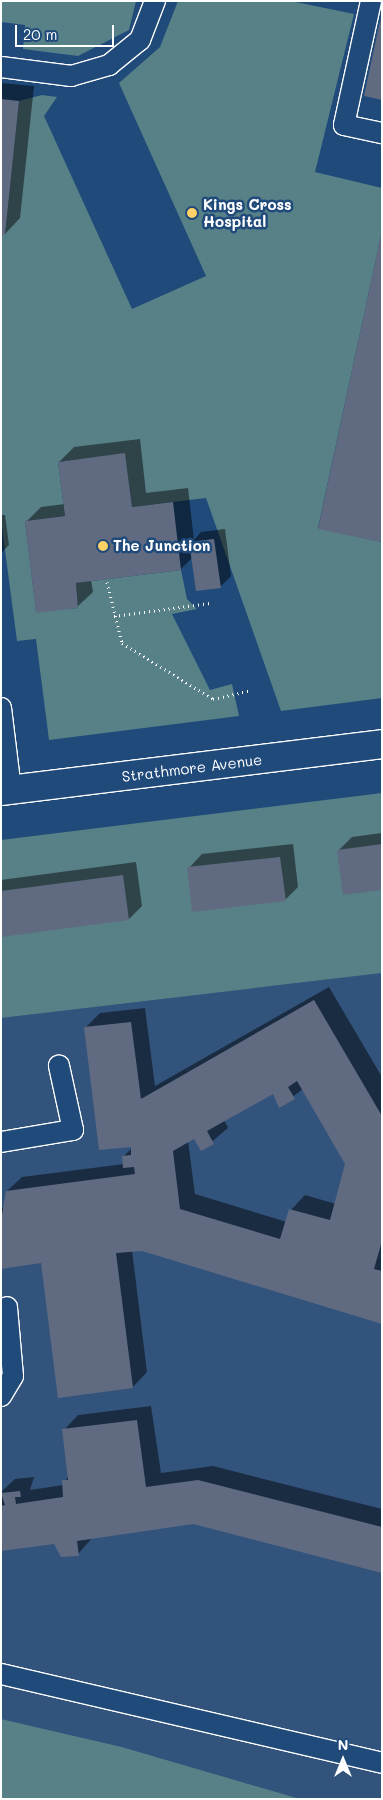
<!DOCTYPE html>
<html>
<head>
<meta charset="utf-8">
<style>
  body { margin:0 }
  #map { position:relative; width:383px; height:1800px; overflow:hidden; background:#1f4a7a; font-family:Mali,sans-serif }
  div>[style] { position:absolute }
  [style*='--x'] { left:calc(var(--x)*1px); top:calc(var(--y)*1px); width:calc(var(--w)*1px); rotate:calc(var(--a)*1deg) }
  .built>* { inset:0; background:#32547c }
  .green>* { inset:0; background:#578087 }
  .shadow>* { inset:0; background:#0007 }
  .building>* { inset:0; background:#606b81 }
  .path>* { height:3px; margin-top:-1.5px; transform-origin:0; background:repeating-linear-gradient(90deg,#fff 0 1px,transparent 0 5px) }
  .roads { filter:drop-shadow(1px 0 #fff) drop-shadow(-1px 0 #fff) drop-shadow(0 1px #fff) drop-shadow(0 -1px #fff) }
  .service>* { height:20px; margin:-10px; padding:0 10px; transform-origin:10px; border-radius:10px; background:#1f4a7a }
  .tertiary>* { height:28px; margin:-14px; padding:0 14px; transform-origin:14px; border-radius:14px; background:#1f4a7a }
  .dots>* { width:14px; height:14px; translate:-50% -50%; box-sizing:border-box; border:2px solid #1f4a7a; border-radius:50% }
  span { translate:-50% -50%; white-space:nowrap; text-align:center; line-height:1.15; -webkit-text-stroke:5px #1f4a7a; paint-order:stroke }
  .poi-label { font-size:15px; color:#fff; font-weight:700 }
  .left { translate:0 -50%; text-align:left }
  .street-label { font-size:15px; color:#fff }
  .frame { position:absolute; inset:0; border:2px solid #fff; pointer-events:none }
  .north { position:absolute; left:318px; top:1735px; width:50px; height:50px; -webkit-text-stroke:4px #1f4a7a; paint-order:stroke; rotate:0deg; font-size:14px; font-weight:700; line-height:20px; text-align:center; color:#fff }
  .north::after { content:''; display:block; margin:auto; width:18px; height:22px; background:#fff; clip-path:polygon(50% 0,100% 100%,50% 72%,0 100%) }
  .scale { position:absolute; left:15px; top:25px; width:99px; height:22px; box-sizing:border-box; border:2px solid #fff; border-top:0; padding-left:6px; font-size:15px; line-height:18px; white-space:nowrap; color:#fff; -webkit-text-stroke:4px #1f4a7a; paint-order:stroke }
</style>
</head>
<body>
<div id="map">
  <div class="built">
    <i style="clip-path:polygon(382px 973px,382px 1799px,300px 1799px,123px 1747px,1px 1719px,1px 1018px)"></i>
  </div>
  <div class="green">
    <i style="clip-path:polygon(1px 1px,136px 1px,129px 30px,78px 56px,23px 49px,25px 25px,1px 22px)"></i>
    <i style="clip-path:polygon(178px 1px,291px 1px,354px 14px,315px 172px,382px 188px,382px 231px,318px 528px,382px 542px,382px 698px,281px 711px,206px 498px,132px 507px,125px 454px,58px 462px,65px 516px,25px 521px,36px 612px,78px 608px,76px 583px,181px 570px,187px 599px,197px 609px,172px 614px,210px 690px,232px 684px,239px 716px,49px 740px,36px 639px,17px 641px,1px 520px,1px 235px,5px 235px,19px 101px,42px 95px,57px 97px,44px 116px,132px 309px,206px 276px,119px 83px,160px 47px)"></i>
    <i style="clip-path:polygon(382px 793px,382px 973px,1px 1018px,1px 840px)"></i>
    <i style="clip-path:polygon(1px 1719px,122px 1747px,300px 1799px,1px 1799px)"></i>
  </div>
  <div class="shadow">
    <i style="clip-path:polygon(1px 83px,34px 86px,20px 218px,5px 234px,1px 233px)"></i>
    <i style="clip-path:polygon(140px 439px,146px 493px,188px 488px,194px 540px,201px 532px,225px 529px,231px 576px,220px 587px,193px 557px,181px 569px,91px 580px,93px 592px,78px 606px,37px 611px,27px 521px,41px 507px,65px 504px,59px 462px,74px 447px)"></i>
    <i style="clip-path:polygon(1px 515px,5px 515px,9px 545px,1px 553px)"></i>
    <i style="clip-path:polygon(382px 833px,382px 889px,339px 850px,352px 837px)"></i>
    <i style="clip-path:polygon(293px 844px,298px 887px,285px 900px,189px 868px,202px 854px)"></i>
    <i style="clip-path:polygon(136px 862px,142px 906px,129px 919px,1px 935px,1px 880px)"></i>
    <i style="clip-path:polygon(evenodd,329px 987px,382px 1077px,382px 1323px,142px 1249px,132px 1250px,147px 1372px,133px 1387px,42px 1262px,1px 1267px,1px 1208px,5px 1207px,7px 1191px,22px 1177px,124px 1164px,124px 1156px,132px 1148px,85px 1028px,100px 1013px,145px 1008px,155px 1086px,329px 987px,303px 1089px,347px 1164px,336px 1204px,305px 1195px,291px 1210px,287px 1222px,195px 1194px,188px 1141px,194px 1138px,202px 1150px,228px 1128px,224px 1120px,273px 1092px,280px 1106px,303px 1089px)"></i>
    <i style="clip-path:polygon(151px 1406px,161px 1473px,213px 1466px,382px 1509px,382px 1571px,193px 1523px,93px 1537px,78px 1554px,54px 1543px,1px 1550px,1px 1492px,15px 1479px,34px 1477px,30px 1490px,63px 1485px,69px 1475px,64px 1430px,78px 1415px)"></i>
  </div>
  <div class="building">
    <i style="clip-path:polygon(380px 21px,382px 22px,382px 100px,364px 96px)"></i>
    <i style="clip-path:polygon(1px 99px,19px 101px,5px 235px,1px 235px)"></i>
    <i style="clip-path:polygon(381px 235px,382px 235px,382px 542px,318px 529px)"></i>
    <i style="clip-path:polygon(125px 453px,132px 507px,173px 502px,181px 570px,76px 583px,78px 608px,36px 613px,25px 521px,65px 516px,58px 462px)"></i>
    <i style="clip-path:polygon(214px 539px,221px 588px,196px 591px,189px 542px)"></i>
    <i style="clip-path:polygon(382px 844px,382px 890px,343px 895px,337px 850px)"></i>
    <i style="clip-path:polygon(280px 857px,286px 901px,192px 912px,187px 867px)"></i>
    <i style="clip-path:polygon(123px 875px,129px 920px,1px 937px,1px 891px)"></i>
    <i style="clip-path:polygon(evenodd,314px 1000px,382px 1116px,382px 1241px,374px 1269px,382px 1271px,382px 1324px,142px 1251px,116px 1253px,133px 1388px,58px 1398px,41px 1263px,1px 1269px,1px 1220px,6px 1191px,135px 1174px,134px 1167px,123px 1168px,122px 1156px,131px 1155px,131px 1147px,99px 1150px,84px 1027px,131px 1022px,141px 1099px,314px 1000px,297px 1081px,345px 1164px,330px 1220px,289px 1209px,280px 1239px,180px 1209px,173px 1151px,194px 1139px,201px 1151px,214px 1144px,207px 1131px,273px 1094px,279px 1108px,295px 1099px,288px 1087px,297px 1081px)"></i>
    <i style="clip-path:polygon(137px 1420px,146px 1487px,198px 1480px,382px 1527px,382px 1573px,193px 1524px,77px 1541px,79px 1556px,61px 1557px,54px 1544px,1px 1551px,1px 1506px,5px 1505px,1px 1493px,20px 1491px,21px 1497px,15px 1497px,16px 1504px,63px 1497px,62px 1480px,68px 1480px,62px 1429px)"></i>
  </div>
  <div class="path">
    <i style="--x:107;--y:582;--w:63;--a:76.2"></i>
    <i style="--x:122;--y:643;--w:107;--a:31.6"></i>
    <i style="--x:213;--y:699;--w:39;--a:-13"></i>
    <i style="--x:114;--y:616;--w:97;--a:-7.7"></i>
  </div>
  <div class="roads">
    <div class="service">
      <i style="--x:371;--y:1;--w:127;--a:102.3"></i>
      <i style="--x:344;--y:125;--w:39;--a:12"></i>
      <i style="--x:1;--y:67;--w:71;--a:7.3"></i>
      <i style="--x:71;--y:76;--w:40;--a:-16"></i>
      <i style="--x:109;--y:65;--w:40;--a:-39"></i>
      <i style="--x:140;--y:40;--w:42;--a:-69"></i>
      <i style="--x:1;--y:708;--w:83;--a:83"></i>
      <i style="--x:1;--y:1142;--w:73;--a:-9.5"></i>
      <i style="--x:73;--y:1130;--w:66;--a:-102.3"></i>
      <i style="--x:1;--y:1396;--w:23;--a:-59"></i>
      <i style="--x:13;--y:1376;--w:69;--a:-95"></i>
      <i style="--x:1;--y:1674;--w:391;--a:13.1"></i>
    </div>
    <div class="tertiary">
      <i style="--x:1;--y:791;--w:384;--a:-7"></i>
    </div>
  </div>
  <div class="dots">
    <i style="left:192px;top:213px;background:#ffd166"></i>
    <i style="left:103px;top:546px;background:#ffd166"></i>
  </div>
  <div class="poi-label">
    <span class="left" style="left:203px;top:213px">Kings Cross<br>Hospital</span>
    <span class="left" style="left:113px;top:546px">The Junction</span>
  </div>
  <div class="street-label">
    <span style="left:192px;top:768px;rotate:-7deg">Strathmore Avenue</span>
  </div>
  <div class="frame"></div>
  <div class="north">N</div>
  <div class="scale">20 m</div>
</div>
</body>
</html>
